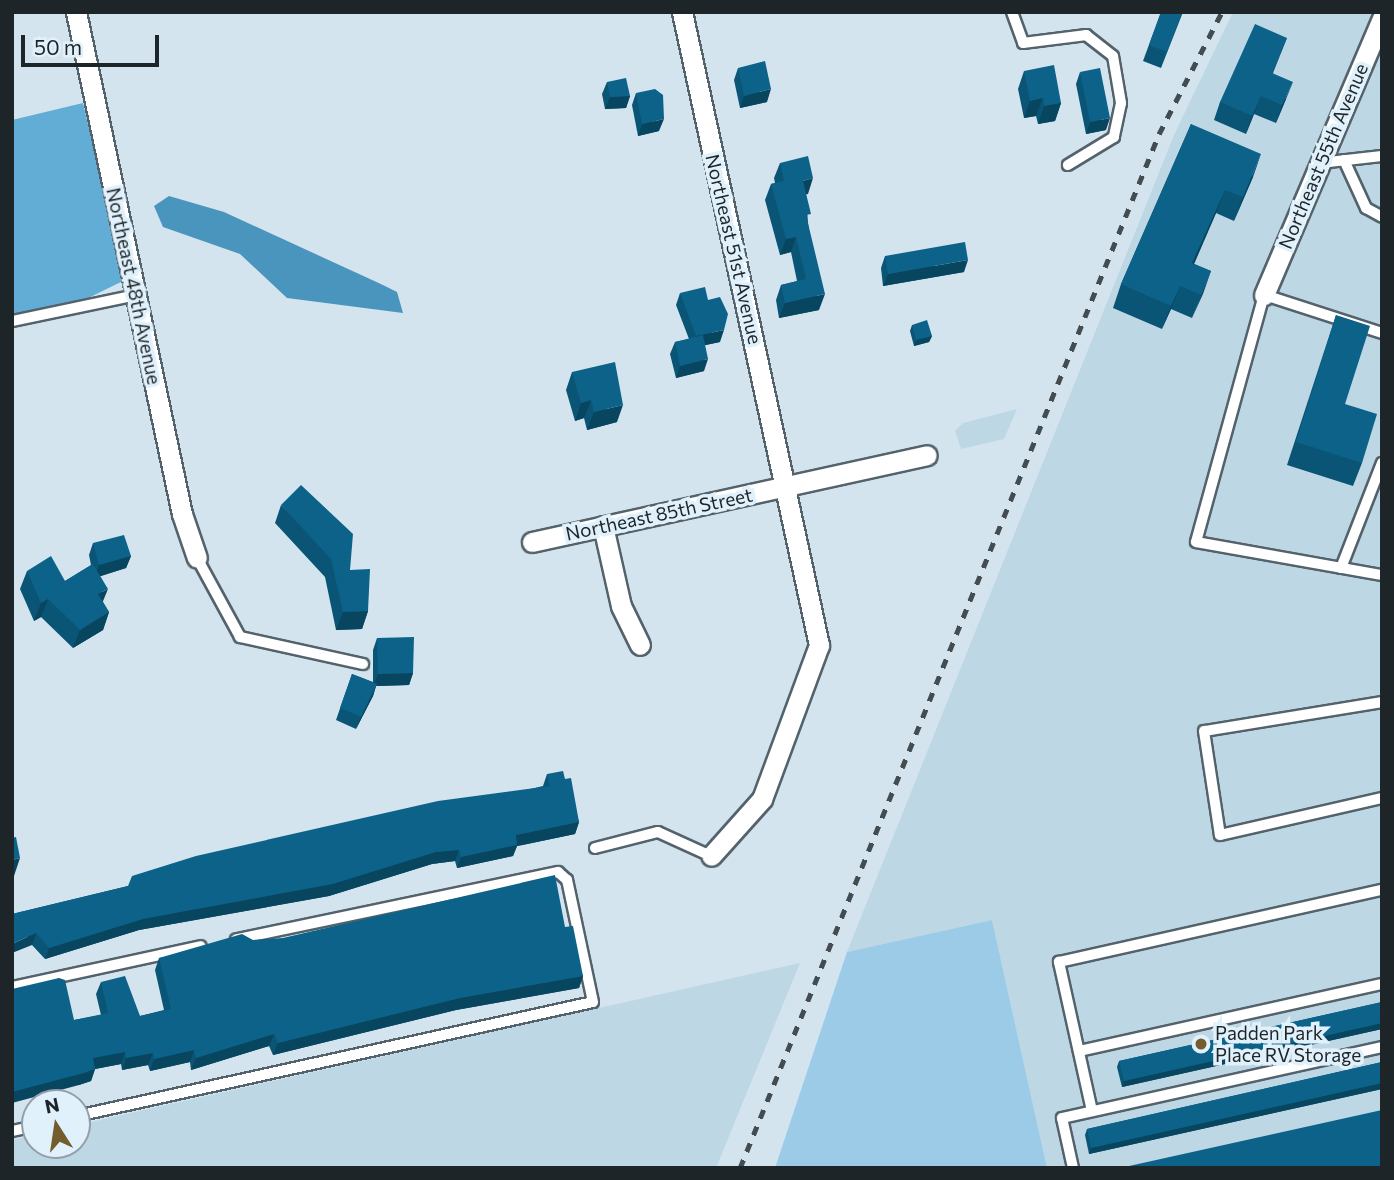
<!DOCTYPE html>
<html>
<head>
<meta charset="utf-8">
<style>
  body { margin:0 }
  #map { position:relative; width:1394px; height:1180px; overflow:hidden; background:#d3e4ef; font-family:Commissioner,sans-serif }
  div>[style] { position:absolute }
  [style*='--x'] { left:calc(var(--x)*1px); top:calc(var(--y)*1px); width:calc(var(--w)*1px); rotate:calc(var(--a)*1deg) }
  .built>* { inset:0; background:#bed7e5 }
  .green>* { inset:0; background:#9ccbe7 }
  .forest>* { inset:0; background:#62add5 }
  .water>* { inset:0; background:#4a95bd }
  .roads { filter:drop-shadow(2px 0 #53626b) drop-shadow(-2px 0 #53626b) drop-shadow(0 2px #53626b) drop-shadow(0 -2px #53626b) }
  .service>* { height:10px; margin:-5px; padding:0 5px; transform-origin:5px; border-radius:5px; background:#fff }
  .minor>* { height:19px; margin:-9.5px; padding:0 9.5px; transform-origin:9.5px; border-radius:9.5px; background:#fff }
  .rail>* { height:5px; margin-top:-2.5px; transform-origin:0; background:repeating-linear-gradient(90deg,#434c51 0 9px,transparent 0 18px) }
  .wall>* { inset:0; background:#0a5475 }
  .shaded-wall>* { inset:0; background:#08455f }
  .building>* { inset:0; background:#0c6288 }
  .dots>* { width:19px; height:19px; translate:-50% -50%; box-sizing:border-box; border:4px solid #e0f1fc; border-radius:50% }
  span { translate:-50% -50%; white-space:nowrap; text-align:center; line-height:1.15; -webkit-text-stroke:7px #e0f1fc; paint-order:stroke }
  .street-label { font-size:19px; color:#1e2529 }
  .poi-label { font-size:19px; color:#1e2529 }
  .left { translate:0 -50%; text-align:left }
  .frame { position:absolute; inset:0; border:14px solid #1e2529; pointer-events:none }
  .north { position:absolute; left:21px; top:1089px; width:70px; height:70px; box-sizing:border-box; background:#e0f1fc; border:2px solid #929fa8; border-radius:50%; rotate:348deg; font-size:19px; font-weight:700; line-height:28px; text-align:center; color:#1e2529 }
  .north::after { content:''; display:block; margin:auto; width:24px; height:32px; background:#735d2d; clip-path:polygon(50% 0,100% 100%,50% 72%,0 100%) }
  .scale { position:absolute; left:21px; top:35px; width:138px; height:32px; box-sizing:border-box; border:4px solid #1e2529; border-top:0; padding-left:9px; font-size:21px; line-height:24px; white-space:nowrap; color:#1e2529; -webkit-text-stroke:5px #e0f1fc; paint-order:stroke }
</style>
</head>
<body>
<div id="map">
  <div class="built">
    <i style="clip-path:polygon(1233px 12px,1382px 12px,1382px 1168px,1047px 1168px,992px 920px,847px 952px,1174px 135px)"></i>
    <i style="clip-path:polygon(1017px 409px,1004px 439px,961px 449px,955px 431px,963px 423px)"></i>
    <i style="clip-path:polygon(800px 963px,716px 1168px,12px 1168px,12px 1140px,35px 1135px,35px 1145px,77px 1145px,77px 1125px)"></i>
  </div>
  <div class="green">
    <i style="clip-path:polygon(992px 920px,1047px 1168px,775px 1168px,847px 952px)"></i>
  </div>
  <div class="forest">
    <i style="clip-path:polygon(83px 103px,125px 280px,76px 304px,12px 316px,12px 120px)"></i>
  </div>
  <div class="water">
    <i style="clip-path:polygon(169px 196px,224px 212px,383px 285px,397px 292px,403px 313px,287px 298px,240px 254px,163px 227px,154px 206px)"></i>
  </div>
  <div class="roads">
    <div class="service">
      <i style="--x:1012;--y:12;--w:33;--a:70"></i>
      <i style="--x:1023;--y:43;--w:64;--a:-7.2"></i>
      <i style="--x:1086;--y:35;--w:34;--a:38"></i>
      <i style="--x:1113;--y:56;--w:48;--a:80.3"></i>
      <i style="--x:1121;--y:103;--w:35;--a:102"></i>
      <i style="--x:1114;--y:137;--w:54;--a:148.7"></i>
      <i style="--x:1344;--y:160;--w:53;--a:65.4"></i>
      <i style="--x:1366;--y:208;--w:18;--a:29"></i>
      <i style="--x:1320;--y:163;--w:62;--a:-6.4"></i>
      <i style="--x:12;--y:321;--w:127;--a:-11.8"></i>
      <i style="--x:1382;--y:333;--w:124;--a:-162.1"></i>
      <i style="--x:1264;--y:295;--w:256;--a:105.4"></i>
      <i style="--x:1196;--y:542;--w:189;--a:10.1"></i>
      <i style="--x:197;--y:558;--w:90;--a:61.4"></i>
      <i style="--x:240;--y:637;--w:126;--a:12.4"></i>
      <i style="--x:1341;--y:568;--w:113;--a:-68.7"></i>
      <i style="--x:1382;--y:702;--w:180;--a:170.7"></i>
      <i style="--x:1204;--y:731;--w:105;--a:81.3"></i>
      <i style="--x:1220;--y:835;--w:166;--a:-12.9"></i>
      <i style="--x:595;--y:848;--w:65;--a:-14.3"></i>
      <i style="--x:658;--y:832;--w:58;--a:24.4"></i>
      <i style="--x:12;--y:987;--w:193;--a:-12.2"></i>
      <i style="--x:1079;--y:1051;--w:310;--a:-12.5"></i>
      <i style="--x:1092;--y:1111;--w:153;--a:-102.5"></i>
      <i style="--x:1059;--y:962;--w:331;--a:-12.6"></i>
      <i style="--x:77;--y:1116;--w:528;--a:-12.46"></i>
      <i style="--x:593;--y:1002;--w:125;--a:-102"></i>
      <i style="--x:567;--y:880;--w:12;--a:-138"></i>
      <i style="--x:558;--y:872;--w:329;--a:168.2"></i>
      <i style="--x:12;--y:1131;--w:24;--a:-12"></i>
      <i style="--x:1073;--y:1168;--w:51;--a:-102.4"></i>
      <i style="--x:1062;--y:1118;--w:328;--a:-12.5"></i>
    </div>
    <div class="minor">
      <i style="--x:76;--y:12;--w:513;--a:78.08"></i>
      <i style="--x:182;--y:514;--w:46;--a:71.2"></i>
      <i style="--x:682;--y:12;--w:648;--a:77.79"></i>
      <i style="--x:819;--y:645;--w:164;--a:110.3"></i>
      <i style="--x:762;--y:799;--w:76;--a:131.8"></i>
      <i style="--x:1264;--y:295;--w:301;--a:-66.9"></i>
      <i style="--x:603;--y:526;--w:82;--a:77.3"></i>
      <i style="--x:621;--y:606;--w:43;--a:64"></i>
      <i style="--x:532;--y:542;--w:404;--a:-12.4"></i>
    </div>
  </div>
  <div class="rail">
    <i style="--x:740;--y:1168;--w:1116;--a:-67.94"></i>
    <i style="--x:1159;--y:134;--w:137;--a:-62.7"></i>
  </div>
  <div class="wall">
    <i style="clip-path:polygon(1161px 12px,1183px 12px,1161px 68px,1143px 61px)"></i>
    <i style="clip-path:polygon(1287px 38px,1273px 73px,1286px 99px,1276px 123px,1254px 114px,1246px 134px,1214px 120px,1220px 102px)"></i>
    <i style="clip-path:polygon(738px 68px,767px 102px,740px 108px,734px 80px)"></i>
    <i style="clip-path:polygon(1024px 71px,1061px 103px,1055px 121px,1038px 124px,1036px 116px,1024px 118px,1018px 89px)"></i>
    <i style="clip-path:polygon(1080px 72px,1106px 130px,1086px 134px,1076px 84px)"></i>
    <i style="clip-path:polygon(607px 82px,630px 96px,626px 108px,605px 109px,602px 94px)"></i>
    <i style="clip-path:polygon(636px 93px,659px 131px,638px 136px,632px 105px)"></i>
    <i style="clip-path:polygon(1191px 124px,1253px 177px,1234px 221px,1216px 213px,1194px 264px,1211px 271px,1192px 318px,1171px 309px,1162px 329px,1113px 308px,1121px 284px)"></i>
    <i style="clip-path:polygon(780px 163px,808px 194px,806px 194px,808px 223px,819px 310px,779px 318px,776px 300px,781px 285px,797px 281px,791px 252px,780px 255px,765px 200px,771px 184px,775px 183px,774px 178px)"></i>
    <i style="clip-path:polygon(885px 256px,964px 272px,883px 286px,881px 268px)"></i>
    <i style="clip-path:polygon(680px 293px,720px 342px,705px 345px,704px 371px,676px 378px,670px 354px,675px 342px,689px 339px,676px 305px)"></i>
    <i style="clip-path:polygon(1336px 315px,1345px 404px,1362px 463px,1353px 486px,1287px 465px)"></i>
    <i style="clip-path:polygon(912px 325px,932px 336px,929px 342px,914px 346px,910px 331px)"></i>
    <i style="clip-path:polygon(572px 372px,617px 422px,587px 430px,584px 418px,575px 421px,566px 390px)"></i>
    <i style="clip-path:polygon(281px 505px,350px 570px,368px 611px,362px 629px,336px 630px,325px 577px,275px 523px)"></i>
    <i style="clip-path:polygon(93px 543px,131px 556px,126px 568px,100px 576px,103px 602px,109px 612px,103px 630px,73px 648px,41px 617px,34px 621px,20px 589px,27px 571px,65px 581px,91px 565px,89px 555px)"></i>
    <i style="clip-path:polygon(377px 638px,413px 673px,409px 685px,376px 686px,373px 696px,356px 729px,336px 720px,352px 674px,373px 682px,373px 650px)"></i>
    <i style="clip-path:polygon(547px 774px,565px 779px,579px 822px,575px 834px,517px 846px,513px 856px,457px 868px,455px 861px,432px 864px,329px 896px,139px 930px,45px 959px,32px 945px,12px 914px,543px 786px)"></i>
    <i style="clip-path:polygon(565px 927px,583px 976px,579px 988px,456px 1010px,273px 1055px,269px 1046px,191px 1070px,190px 1062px,150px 1071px,148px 1065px,122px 1070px,121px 1064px,95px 1069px,91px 1081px,79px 1085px,74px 1020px,101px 1015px,96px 994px,101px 982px,140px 1016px,164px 1010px,155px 970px,159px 958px,253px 940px)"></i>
    <i style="clip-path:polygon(1382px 1002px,1382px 1029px,1122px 1087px,1117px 1067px,1119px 1061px)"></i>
    <i style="clip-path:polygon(1382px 1062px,1382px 1089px,1089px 1154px,1085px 1135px,1087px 1129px)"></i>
  </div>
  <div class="shaded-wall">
    <i style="clip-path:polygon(1293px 82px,1286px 99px,1276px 123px,1282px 105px)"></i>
    <i style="clip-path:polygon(771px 89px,767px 102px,740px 108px,744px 96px)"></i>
    <i style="clip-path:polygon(630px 96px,626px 108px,605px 109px,610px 97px)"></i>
    <i style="clip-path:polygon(1261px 96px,1254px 114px,1246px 134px,1252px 116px)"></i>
    <i style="clip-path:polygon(1043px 98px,1036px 116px,1024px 118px,1030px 101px)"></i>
    <i style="clip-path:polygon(1061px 103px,1055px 121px,1038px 124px,1044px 106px)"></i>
    <i style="clip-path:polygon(1110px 118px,1106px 130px,1086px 134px,1090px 122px)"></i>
    <i style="clip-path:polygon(664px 119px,659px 131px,638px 136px,642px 124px)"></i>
    <i style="clip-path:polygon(1261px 154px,1253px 177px,1234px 221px,1243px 197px)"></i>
    <i style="clip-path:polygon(813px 178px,808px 194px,797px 196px,803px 181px)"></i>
    <i style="clip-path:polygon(1225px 190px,1216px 213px,1184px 287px,1192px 263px)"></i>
    <i style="clip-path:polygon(796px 237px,791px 252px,780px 255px,786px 239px)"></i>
    <i style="clip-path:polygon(968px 260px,964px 272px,883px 286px,888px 274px)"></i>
    <i style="clip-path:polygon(1211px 271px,1203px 294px,1192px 318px,1201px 295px)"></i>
    <i style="clip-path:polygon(1180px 286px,1171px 309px,1162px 329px,1171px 306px)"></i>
    <i style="clip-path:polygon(825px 294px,819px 310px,779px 318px,785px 303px)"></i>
    <i style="clip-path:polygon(724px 330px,720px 342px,692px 348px,696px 336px)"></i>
    <i style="clip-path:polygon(932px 336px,929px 342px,914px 346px,916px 340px)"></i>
    <i style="clip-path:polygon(708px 359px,704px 371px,676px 378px,680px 366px)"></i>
    <i style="clip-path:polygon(591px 400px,584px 418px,575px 421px,581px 403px)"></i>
    <i style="clip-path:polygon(623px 405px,617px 422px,587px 430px,594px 412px)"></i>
    <i style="clip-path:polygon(131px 556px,126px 568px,95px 578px,99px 565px)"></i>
    <i style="clip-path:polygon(108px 589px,101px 606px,98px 594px)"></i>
    <i style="clip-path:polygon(48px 599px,41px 617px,34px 621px,41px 603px)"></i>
    <i style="clip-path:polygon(368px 611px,362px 629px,336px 630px,343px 612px)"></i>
    <i style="clip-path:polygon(109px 612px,103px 630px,73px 648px,80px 630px)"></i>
    <i style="clip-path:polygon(413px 673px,409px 685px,376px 686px,373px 696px,356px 729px,378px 674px)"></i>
    <i style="clip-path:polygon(579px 822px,575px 834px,517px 846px,513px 856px,457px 868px,461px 857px,516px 835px)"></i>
    <i style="clip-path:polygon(459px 850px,455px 861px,432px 864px,329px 896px,139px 930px,45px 959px,49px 948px,143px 919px,436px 852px)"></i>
    <i style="clip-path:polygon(20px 858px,14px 876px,12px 876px,12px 860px)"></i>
    <i style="clip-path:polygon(36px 933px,32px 945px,12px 953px,12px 944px)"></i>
    <i style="clip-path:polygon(583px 976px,579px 988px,456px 1010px,273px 1055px,278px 1043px,460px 998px)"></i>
    <i style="clip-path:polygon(1382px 1023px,1382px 1029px,1122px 1087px,1124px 1081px)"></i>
    <i style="clip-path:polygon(274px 1034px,269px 1046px,191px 1070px,196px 1058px)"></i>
    <i style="clip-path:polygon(194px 1050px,190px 1062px,150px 1071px,154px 1059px)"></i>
    <i style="clip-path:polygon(125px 1052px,121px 1064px,95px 1069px,91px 1081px,79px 1085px,12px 1103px,12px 1092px,93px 1058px)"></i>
    <i style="clip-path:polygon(153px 1053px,148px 1065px,122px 1070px,126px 1058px)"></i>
    <i style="clip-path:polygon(1382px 1083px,1382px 1089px,1089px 1154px,1091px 1148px)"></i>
  </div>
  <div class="building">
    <i style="clip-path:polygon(1161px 12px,1182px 12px,1167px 52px,1149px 45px)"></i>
    <i style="clip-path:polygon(1255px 24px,1287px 38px,1272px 73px,1293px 82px,1282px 105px,1261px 96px,1252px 116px,1220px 102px)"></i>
    <i style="clip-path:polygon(765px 61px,771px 89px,744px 96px,738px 68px)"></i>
    <i style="clip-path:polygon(1054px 65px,1061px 103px,1044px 106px,1043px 98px,1030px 101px,1024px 71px)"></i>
    <i style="clip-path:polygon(1100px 68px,1110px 118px,1090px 122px,1080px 72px)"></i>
    <i style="clip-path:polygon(626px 78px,630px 96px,610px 97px,607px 82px)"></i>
    <i style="clip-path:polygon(655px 89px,663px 95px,664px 119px,642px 124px,636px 93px)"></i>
    <i style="clip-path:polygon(1191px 124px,1261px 154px,1243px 197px,1225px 190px,1192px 263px,1211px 271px,1201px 295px,1180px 286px,1171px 306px,1121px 284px)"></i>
    <i style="clip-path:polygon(808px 156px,813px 178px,803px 181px,811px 214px,806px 215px,825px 294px,785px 303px,781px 285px,806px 279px,796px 237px,786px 239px,771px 184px,784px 181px,780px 163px)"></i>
    <i style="clip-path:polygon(965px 242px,968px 260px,888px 274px,885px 256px)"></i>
    <i style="clip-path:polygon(705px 287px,708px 300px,720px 297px,728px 314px,724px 330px,696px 336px,680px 293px)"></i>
    <i style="clip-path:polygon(1336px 315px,1370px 326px,1345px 404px,1377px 414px,1362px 463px,1296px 442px)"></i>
    <i style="clip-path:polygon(927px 320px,932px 336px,916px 340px,912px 325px)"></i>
    <i style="clip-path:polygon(703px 335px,708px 359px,680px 366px,675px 342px)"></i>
    <i style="clip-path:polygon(615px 362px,623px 405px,594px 412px,591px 400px,581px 403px,572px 372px)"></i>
    <i style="clip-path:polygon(301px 485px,353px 534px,350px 570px,370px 569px,368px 611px,343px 612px,331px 559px,281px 505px)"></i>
    <i style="clip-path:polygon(124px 535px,131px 556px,99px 565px,93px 543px)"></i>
    <i style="clip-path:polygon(51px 556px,65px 581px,93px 564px,108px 589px,98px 594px,109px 612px,80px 630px,48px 599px,41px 603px,27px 571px)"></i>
    <i style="clip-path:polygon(414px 637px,413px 673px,378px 674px,377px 638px)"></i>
    <i style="clip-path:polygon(352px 674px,377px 684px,361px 717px,340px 708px)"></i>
    <i style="clip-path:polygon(563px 771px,565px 779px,571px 778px,579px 822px,516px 835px,517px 845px,461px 857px,459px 850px,436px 852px,333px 884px,143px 919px,49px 948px,36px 933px,12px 944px,12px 914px,128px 886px,132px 876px,196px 856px,438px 801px,550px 786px,547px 774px)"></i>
    <i style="clip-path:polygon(16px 837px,20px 858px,12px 860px,12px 838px)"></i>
    <i style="clip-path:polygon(555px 875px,565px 927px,573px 926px,583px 976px,460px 998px,278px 1043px,274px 1034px,196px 1058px,194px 1050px,154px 1059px,153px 1053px,126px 1058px,125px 1052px,93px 1058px,95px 1069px,84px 1073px,12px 1092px,12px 989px,59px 978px,65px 980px,74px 1020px,108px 1013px,101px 982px,125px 976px,140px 1016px,171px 1009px,159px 958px,242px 934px,253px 940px,283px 938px)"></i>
    <i style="clip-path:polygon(1382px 1002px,1382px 1023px,1124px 1081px,1119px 1061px)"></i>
    <i style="clip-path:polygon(1382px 1062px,1382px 1083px,1091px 1148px,1087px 1129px)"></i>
    <i style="clip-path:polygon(1382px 1110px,1382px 1167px,1380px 1168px,1120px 1168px)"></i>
  </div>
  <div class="dots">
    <i style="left:1201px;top:1044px;background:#735d2d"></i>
  </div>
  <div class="street-label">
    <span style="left:1323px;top:156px;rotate:-67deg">Northeast 55th Avenue</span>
    <span style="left:734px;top:249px;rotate:77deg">Northeast 51st Avenue</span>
    <span style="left:134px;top:286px;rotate:78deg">Northeast 48th Avenue</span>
    <span style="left:659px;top:514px;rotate:-12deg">Northeast 85th Street</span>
  </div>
  <div class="poi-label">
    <span class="left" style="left:1215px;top:1044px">Padden Park<br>Place RV Storage</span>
  </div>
  <div class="frame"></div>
  <div class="north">N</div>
  <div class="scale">50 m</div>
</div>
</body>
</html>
